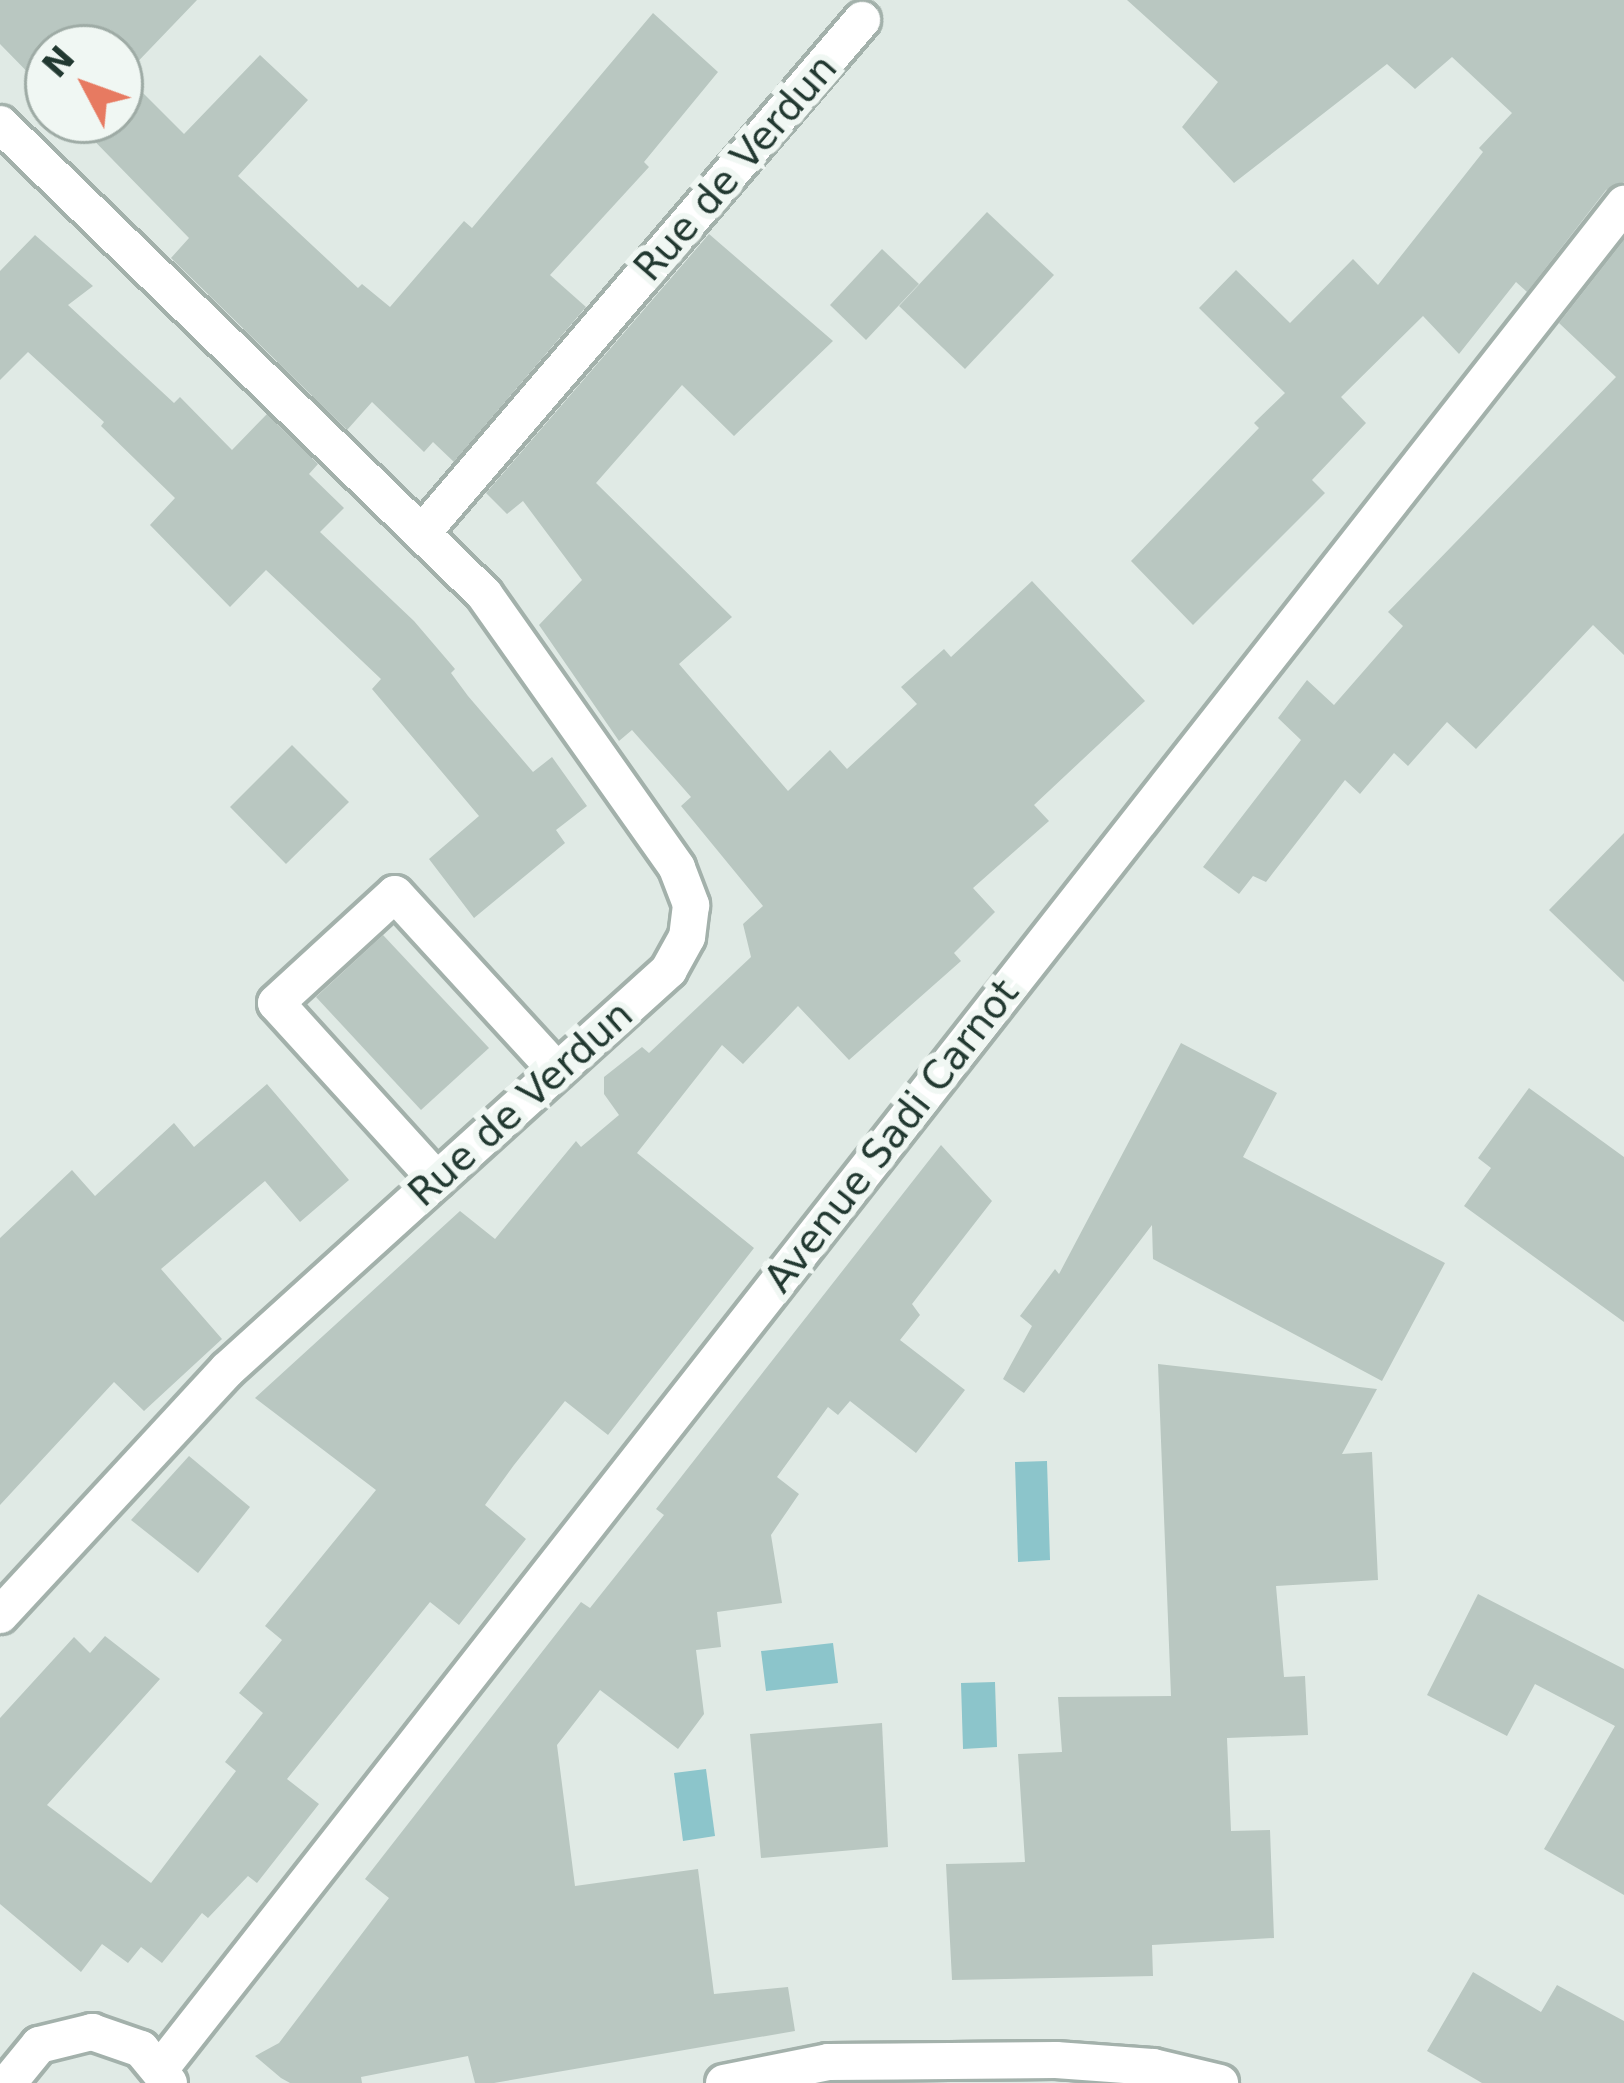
<!DOCTYPE html>
<html>
<head>
<meta charset="utf-8">
<style>
  body { margin:0 }
  #map { position:relative; width:1624px; height:2083px; overflow:hidden; background:#e0eae5; font-family:"DejaVu Sans",sans-serif }
  div>[style] { position:absolute }
  [style*='--x'] { left:calc(var(--x)*1px); top:calc(var(--y)*1px); width:calc(var(--w)*1px); rotate:calc(var(--a)*1deg) }
  .water>* { inset:0; background:#8cc5cb }
  .building>* { inset:0; background:#b9c7c1 }
  .roads { filter:drop-shadow(3px 0 #a3b1ab) drop-shadow(-3px 0 #a3b1ab) drop-shadow(0 3px #a3b1ab) drop-shadow(0 -3px #a3b1ab) }
  .minor>* { height:36px; margin:-18px; padding:0 18px; transform-origin:18px; border-radius:18px; background:#fff }
  span { translate:-50% -50%; white-space:nowrap; text-align:center; line-height:1.15; -webkit-text-stroke:12px #f0f7f3; paint-order:stroke }
  .street-label { font-size:39px; color:#223931 }
  .north { position:absolute; left:24px; top:24px; width:120px; height:120px; box-sizing:border-box; background:#f0f7f3; border:3px solid #9eaba5; border-radius:50%; rotate:311deg; font-size:33px; font-weight:700; line-height:48px; text-align:center; color:#223931 }
  .north::after { content:''; display:block; margin:auto; width:42px; height:54px; background:#e77a61; clip-path:polygon(50% 0,100% 100%,50% 72%,0 100%) }
</style>
</head>
<body>
<div id="map">
  <div class="water">
    <i style="clip-path:polygon(1047px 1461px,1050px 1560px,1018px 1562px,1015px 1462px)"></i>
    <i style="clip-path:polygon(833px 1643px,838px 1683px,766px 1691px,761px 1651px)"></i>
    <i style="clip-path:polygon(995px 1682px,997px 1747px,963px 1749px,961px 1683px)"></i>
    <i style="clip-path:polygon(706px 1769px,715px 1836px,683px 1841px,674px 1773px)"></i>
  </div>
  <div class="building">
    <i style="clip-path:polygon(0 0,197px 0,125px 75px,184px 134px,260px 55px,308px 100px,238px 176px,358px 288px,362px 284px,390px 307px,464px 221px,472px 228px,653px 13px,718px 72px,644px 162px,649px 167px,550px 275px,586px 307px,454px 462px,433px 442px,424px 452px,372px 402px,347px 430px,171px 258px,189px 238px,74px 120px,120px 120px,120px 48px,48px 48px,48px 93px,0 44px)"></i>
    <i style="clip-path:polygon(1127px 0,1624px 0,1624px 182px,1606px 190px,1527px 292px,1516px 282px,1459px 354px,1423px 316px,1341px 397px,1366px 423px,1312px 480px,1325px 493px,1193px 625px,1131px 561px,1259px 428px,1254px 423px,1285px 393px,1199px 308px,1236px 270px,1290px 323px,1353px 259px,1378px 285px,1483px 152px,1479px 148px,1512px 113px,1452px 57px,1415px 89px,1387px 64px,1234px 183px,1182px 127px,1218px 82px)"></i>
    <i style="clip-path:polygon(987px 212px,1054px 275px,965px 369px,899px 306px)"></i>
    <i style="clip-path:polygon(709px 234px,833px 341px,734px 436px,682px 385px,596px 483px,732px 617px,679px 664px,788px 791px,830px 750px,847px 769px,917px 704px,901px 687px,944px 649px,951px 657px,1032px 581px,1145px 701px,1034px 805px,1049px 821px,973px 888px,995px 912px,954px 953px,961px 961px,849px 1060px,798px 1006px,743px 1064px,722px 1045px,637px 1153px,754px 1248px,608px 1435px,565px 1401px,514px 1465px,485px 1505px,526px 1539px,459px 1625px,430px 1602px,287px 1779px,319px 1804px,257px 1883px,248px 1876px,208px 1918px,202px 1913px,162px 1963px,141px 1947px,128px 1963px,102px 1944px,81px 1972px,0 1904px,0 1718px,74px 1637px,90px 1653px,105px 1636px,160px 1679px,47px 1805px,151px 1883px,236px 1771px,225px 1762px,263px 1713px,239px 1693px,282px 1640px,265px 1626px,376px 1490px,255px 1398px,460px 1211px,495px 1239px,576px 1141px,581px 1147px,619px 1115px,604px 1094px,604px 1077px,642px 1047px,649px 1053px,751px 957px,743px 924px,763px 906px,681px 806px,691px 797px,632px 730px,619px 741px,539px 625px,582px 580px,523px 501px,507px 514px,486px 493px)"></i>
    <i style="clip-path:polygon(35px 235px,93px 286px,68px 305px,174px 403px,180px 397px,232px 450px,267px 414px,318px 464px,309px 474px,344px 508px,320px 532px,414px 621px,455px 669px,451px 673px,468px 696px,533px 772px,552px 757px,587px 806px,556px 830px,565px 843px,474px 918px,429px 859px,479px 816px,372px 689px,381px 679px,266px 570px,230px 607px,150px 525px,175px 498px,101px 426px,104px 422px,28px 352px,0 380px,0 271px)"></i>
    <i style="clip-path:polygon(1624px 240px,1624px 655px,1593px 625px,1476px 749px,1447px 722px,1408px 766px,1394px 753px,1360px 794px,1345px 780px,1266px 882px,1253px 876px,1239px 894px,1203px 867px,1301px 740px,1278px 718px,1307px 680px,1334px 705px,1403px 626px,1388px 612px,1616px 377px,1559px 323px)"></i>
    <i style="clip-path:polygon(882px 249px,919px 284px,866px 340px,830px 305px)"></i>
    <i style="clip-path:polygon(292px 745px,349px 802px,286px 864px,230px 807px)"></i>
    <i style="clip-path:polygon(1624px 833px,1624px 982px,1549px 910px)"></i>
    <i style="clip-path:polygon(383px 935px,489px 1048px,421px 1110px,316px 997px)"></i>
    <i style="clip-path:polygon(1181px 1043px,1277px 1093px,1243px 1157px,1445px 1263px,1382px 1381px,1153px 1259px,1152px 1225px,1024px 1393px,1003px 1379px,1032px 1326px,1020px 1316px,1055px 1269px,1059px 1274px)"></i>
    <i style="clip-path:polygon(267px 1084px,349px 1180px,300px 1222px,265px 1181px,161px 1269px,222px 1339px,144px 1411px,114px 1382px,0 1505px,0 1238px,72px 1170px,95px 1196px,174px 1123px,194px 1147px)"></i>
    <i style="clip-path:polygon(1529px 1088px,1624px 1157px,1624px 1322px,1464px 1206px,1491px 1168px,1478px 1158px)"></i>
    <i style="clip-path:polygon(941px 1145px,992px 1201px,912px 1304px,920px 1315px,900px 1340px,965px 1390px,916px 1453px,850px 1401px,838px 1415px,828px 1407px,777px 1477px,799px 1494px,771px 1535px,782px 1603px,717px 1612px,721px 1647px,696px 1650px,704px 1714px,678px 1749px,600px 1690px,557px 1745px,575px 1886px,698px 1869px,714px 1994px,788px 1987px,795px 2031px,494px 2083px,475px 2083px,468px 2056px,361px 2077px,362px 2083px,290px 2083px,281px 2078px,255px 2056px,279px 2043px,389px 1898px,365px 1879px,581px 1602px,590px 1608px,664px 1515px,656px 1509px)"></i>
    <i style="clip-path:polygon(1158px 1364px,1377px 1389px,1342px 1454px,1372px 1452px,1378px 1580px,1276px 1586px,1284px 1677px,1305px 1676px,1308px 1735px,1227px 1738px,1231px 1831px,1270px 1830px,1274px 1938px,1152px 1945px,1153px 1976px,952px 1980px,946px 1864px,1025px 1862px,1018px 1754px,1062px 1752px,1058px 1697px,1171px 1696px)"></i>
    <i style="clip-path:polygon(189px 1456px,250px 1507px,198px 1573px,131px 1520px)"></i>
    <i style="clip-path:polygon(1478px 1594px,1624px 1669px,1624px 1895px,1544px 1849px,1615px 1726px,1535px 1684px,1507px 1736px,1427px 1695px)"></i>
    <i style="clip-path:polygon(882px 1723px,888px 1847px,761px 1858px,750px 1734px)"></i>
    <i style="clip-path:polygon(1473px 1972px,1541px 2012px,1557px 1985px,1624px 2021px,1624px 2083px,1482px 2083px,1427px 2051px)"></i>
  </div>
  <div class="roads">
    <div class="minor">
      <i style="--x:0;--y:124;--w:675;--a:44.16"></i>
      <i style="--x:484;--y:594;--w:335;--a:54.8"></i>
      <i style="--x:677;--y:868;--w:40;--a:69"></i>
      <i style="--x:691;--y:905;--w:32;--a:97"></i>
      <i style="--x:687;--y:937;--w:38;--a:119"></i>
      <i style="--x:669;--y:970;--w:596;--a:137.86"></i>
      <i style="--x:227;--y:1370;--w:334;--a:132.8"></i>
      <i style="--x:422;--y:533;--w:676;--a:-49.38"></i>
      <i style="--x:437;--y:1180;--w:239;--a:-132.3"></i>
      <i style="--x:276;--y:1003;--w:161;--a:-42.5"></i>
      <i style="--x:395;--y:894;--w:240;--a:47.5"></i>
      <i style="--x:161;--y:2068;--w:2370;--a:-51.87"></i>
      <i style="--x:8;--y:2083;--w:49;--a:-50.8"></i>
      <i style="--x:39;--y:2045;--w:55;--a:-13.8"></i>
      <i style="--x:92;--y:2032;--w:52;--a:19.1"></i>
      <i style="--x:141;--y:2049;--w:44;--a:50.5"></i>
      <i style="--x:724;--y:2083;--w:106;--a:-11.4"></i>
      <i style="--x:828;--y:2062;--w:228;--a:-0.5"></i>
      <i style="--x:1056;--y:2060;--w:97;--a:4.1"></i>
      <i style="--x:1153;--y:2067;--w:69;--a:13.4"></i>
    </div>
  </div>
  <div class="street-label">
    <span style="left:736px;top:168px;rotate:-49deg">Rue de Verdun</span>
    <span style="left:521px;top:1104px;rotate:-42deg">Rue de Verdun</span>
    <span style="left:892px;top:1136px;rotate:-52deg">Avenue Sadi Carnot</span>
  </div>
  <div class="north">N</div>
</div>
</body>
</html>
